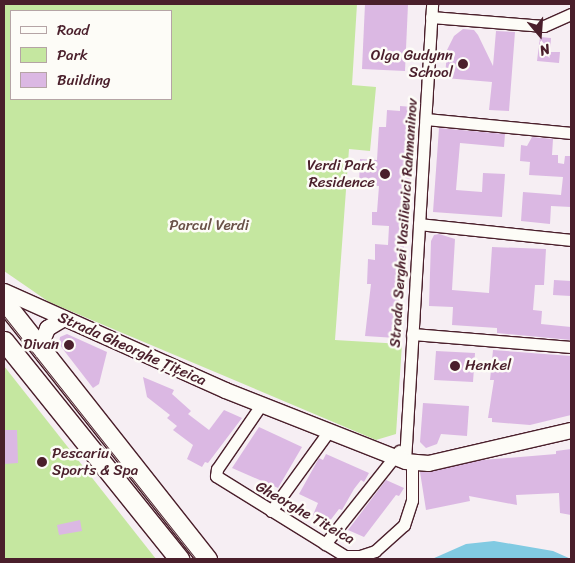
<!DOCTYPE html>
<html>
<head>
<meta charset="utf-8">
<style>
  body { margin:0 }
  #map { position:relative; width:575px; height:563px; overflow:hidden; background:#f6eef3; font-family:Sriracha,sans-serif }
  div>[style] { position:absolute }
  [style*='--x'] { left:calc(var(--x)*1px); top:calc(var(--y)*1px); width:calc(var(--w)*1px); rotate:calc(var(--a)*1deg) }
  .green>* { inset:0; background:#c5e7a0 }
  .water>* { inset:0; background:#81cae2 }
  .building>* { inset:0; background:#dbb8e3 }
  .roads { filter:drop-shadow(1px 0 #4a1f2b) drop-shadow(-1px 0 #4a1f2b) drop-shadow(0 1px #4a1f2b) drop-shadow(0 -1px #4a1f2b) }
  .minor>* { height:11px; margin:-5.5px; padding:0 5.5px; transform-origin:5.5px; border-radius:5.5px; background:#fdfcf7 }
  .tertiary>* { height:15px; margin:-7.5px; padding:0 7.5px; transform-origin:7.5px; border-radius:7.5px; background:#fdfcf7 }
  .primary>* { height:19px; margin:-9.5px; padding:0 9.5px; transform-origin:9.5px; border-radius:9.5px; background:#fdfcf7 }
  .tram>* { height:1px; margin:-0.5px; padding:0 0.5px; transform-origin:0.5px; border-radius:0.5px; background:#4a1f2b }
  .dots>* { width:14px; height:14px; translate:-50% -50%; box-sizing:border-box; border:2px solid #fdfcf7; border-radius:50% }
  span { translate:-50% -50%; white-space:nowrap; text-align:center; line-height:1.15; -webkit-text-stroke:5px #fdfcf7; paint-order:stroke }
  .poi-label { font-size:15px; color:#4a1f2b }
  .right { translate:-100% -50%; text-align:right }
  .left { translate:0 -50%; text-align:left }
  .street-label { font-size:15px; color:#4a1f2b }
  .park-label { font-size:15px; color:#695148 }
  .frame { position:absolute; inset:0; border:5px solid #4a1f2b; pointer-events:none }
  .legend { position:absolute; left:10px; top:10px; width:162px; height:90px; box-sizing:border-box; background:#fdfcf7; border:1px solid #b5a4a5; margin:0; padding:6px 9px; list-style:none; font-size:15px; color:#4a1f2b }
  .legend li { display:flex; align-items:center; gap:10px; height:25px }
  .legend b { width:25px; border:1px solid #b5a4a5 }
  .north { position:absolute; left:515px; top:10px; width:50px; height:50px; -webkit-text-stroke:4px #fdfcf7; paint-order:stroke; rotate:162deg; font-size:14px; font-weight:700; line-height:20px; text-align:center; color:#4a1f2b }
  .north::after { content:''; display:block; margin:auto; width:18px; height:22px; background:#4a1f2b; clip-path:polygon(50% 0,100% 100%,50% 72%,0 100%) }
</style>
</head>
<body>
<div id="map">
  <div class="green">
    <i style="clip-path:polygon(evenodd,4px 4px,357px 4px,352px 85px,376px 87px,370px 151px,349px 149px,335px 340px,402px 344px,396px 434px,376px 440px,49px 302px,4px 271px,4px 4px,171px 11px,171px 99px,11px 99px,11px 11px,171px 11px)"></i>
    <i style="clip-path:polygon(4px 366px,156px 559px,4px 559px)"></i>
  </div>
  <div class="water">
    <i style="clip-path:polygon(494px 541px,553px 551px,571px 559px,432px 559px,466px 544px)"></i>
  </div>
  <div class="building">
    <i style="clip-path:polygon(365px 4px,408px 4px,405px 71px,362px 69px)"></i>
    <i style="clip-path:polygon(463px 29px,474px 30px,478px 35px,493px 66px,496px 31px,515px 32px,509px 111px,489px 110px,492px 82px,445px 78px,447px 50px,454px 36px)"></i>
    <i style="clip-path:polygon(540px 37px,551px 38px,550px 52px,560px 52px,559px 63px,537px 61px)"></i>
    <i style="clip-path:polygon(400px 106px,413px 107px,410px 188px,407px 187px,403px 262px,406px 278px,402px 278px,396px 338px,365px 336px,371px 284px,367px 284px,368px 259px,375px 260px,375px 244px,388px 245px,389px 226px,372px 225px,372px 212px,377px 212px,379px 186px,359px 185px,360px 159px,377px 160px,379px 127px,386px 127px,387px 110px,400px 111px)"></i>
    <i style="clip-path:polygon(439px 128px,505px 134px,504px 147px,460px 143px,456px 190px,482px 192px,483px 173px,505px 174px,502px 217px,433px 212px)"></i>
    <i style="clip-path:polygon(532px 137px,553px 139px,552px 155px,558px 155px,558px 163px,564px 164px,565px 156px,571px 156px,571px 207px,551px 206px,550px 224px,521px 221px,523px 192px,561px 195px,563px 177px,529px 175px,530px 162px,520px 161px,521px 145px,527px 146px)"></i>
    <i style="clip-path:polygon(439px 234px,455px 239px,452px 290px,489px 293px,492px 247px,546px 249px,544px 285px,535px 285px,533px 310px,542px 311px,541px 324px,571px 327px,571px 340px,497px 333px,497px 328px,452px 325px,453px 307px,429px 306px,431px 241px,434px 235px)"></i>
    <i style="clip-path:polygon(554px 280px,571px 281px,571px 296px,553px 295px)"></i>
    <i style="clip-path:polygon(67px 334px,107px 352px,99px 384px,93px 388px,59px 344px,60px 337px)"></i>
    <i style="clip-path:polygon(493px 350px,571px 356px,571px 415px,530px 425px,492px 422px,492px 418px,488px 418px,494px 380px,490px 380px)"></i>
    <i style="clip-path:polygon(436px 351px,475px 353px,473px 382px,434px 380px)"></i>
    <i style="clip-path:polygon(143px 377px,174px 390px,172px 394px,191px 411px,188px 414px,209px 430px,224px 410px,242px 418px,208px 463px,205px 462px,202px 467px,187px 459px,193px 445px,173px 430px,177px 426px,167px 418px,170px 415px,147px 397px)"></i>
    <i style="clip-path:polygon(423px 403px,469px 406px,467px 436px,441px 434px,437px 444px,426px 448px,420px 442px)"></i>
    <i style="clip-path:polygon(259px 427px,302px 447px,278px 488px,232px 468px)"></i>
    <i style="clip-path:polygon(4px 430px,17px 430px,18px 463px,4px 464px)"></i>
    <i style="clip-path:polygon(571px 449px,571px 515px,560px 513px,559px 493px,516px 495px,517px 505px,469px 496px,470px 501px,426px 510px,420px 472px,482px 460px,556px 454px,556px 451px)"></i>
    <i style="clip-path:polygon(326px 454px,369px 473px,364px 482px,361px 480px,354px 489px,342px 510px,339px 509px,329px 522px,313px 515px,318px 503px,299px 494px,319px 458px,323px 460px)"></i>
    <i style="clip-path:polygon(386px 480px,404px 488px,399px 496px,396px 495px,364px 537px,348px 530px)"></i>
    <i style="clip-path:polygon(80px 520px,82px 531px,59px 535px,57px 525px)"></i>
  </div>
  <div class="roads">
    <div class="minor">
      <i style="--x:431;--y:17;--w:113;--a:4.6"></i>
      <i style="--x:544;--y:26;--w:30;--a:-24"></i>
      <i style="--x:426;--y:119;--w:146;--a:5.5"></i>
      <i style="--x:419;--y:224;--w:153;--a:6"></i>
      <i style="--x:412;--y:334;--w:160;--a:4.7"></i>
      <i style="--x:261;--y:405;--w:78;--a:124.5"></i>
      <i style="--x:217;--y:469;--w:7;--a:98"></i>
      <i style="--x:216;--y:476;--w:152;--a:31.8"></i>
      <i style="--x:345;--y:556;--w:15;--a:0"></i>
      <i style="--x:360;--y:556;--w:16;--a:-18"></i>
      <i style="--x:375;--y:551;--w:39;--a:-42"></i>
      <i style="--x:404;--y:525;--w:26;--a:-72"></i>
      <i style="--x:412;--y:500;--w:37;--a:-90"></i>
      <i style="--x:405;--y:461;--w:458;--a:-86.6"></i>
      <i style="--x:271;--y:511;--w:99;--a:-54.1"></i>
      <i style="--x:325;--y:544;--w:119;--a:-51.5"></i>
    </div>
    <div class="tertiary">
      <i style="--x:4;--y:291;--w:242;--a:24.1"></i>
      <i style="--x:225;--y:390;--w:193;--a:21.5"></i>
      <i style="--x:405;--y:461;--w:23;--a:5"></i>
      <i style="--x:428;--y:463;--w:147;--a:-13"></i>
      <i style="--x:39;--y:348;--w:22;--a:-68"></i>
      <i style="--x:47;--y:328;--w:17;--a:-31"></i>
    </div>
    <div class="primary">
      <i style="--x:4;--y:302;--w:328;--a:51.7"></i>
      <i style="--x:4;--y:341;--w:280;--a:51.2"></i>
    </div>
  </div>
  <div class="tram">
    <i style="--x:4;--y:316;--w:310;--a:51.7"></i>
  </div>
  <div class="dots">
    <i style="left:463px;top:64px;background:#4a1f2b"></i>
    <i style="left:385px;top:174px;background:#4a1f2b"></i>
    <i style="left:69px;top:345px;background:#4a1f2b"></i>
    <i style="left:455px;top:366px;background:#4a1f2b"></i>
    <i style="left:42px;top:462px;background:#4a1f2b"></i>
  </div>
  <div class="poi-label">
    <span class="right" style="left:453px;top:64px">Olga Gudynn<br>School</span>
    <span class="right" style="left:375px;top:174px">Verdi Park<br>Residence</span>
    <span class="right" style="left:59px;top:345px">Divan</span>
    <span class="left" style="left:465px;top:366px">Henkel</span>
    <span class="left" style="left:52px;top:462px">Pescariu<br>Sports &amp; Spa</span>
  </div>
  <div class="street-label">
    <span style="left:404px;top:223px;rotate:-86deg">Strada Serghei Vasilievici Rahmaninov</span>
    <span style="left:132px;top:349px;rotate:24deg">Strada Gheorghe Țițeica</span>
    <span style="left:305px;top:513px;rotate:30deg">Gheorghe Titeica</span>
  </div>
  <div class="park-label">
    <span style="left:209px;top:226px">Parcul Verdi</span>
  </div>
  <div class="frame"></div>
  <ul class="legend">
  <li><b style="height:6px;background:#fdfcf7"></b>Road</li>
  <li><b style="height:14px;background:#c5e7a0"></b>Park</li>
  <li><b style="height:14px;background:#dbb8e3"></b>Building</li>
  </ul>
  <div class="north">N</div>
</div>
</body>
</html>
